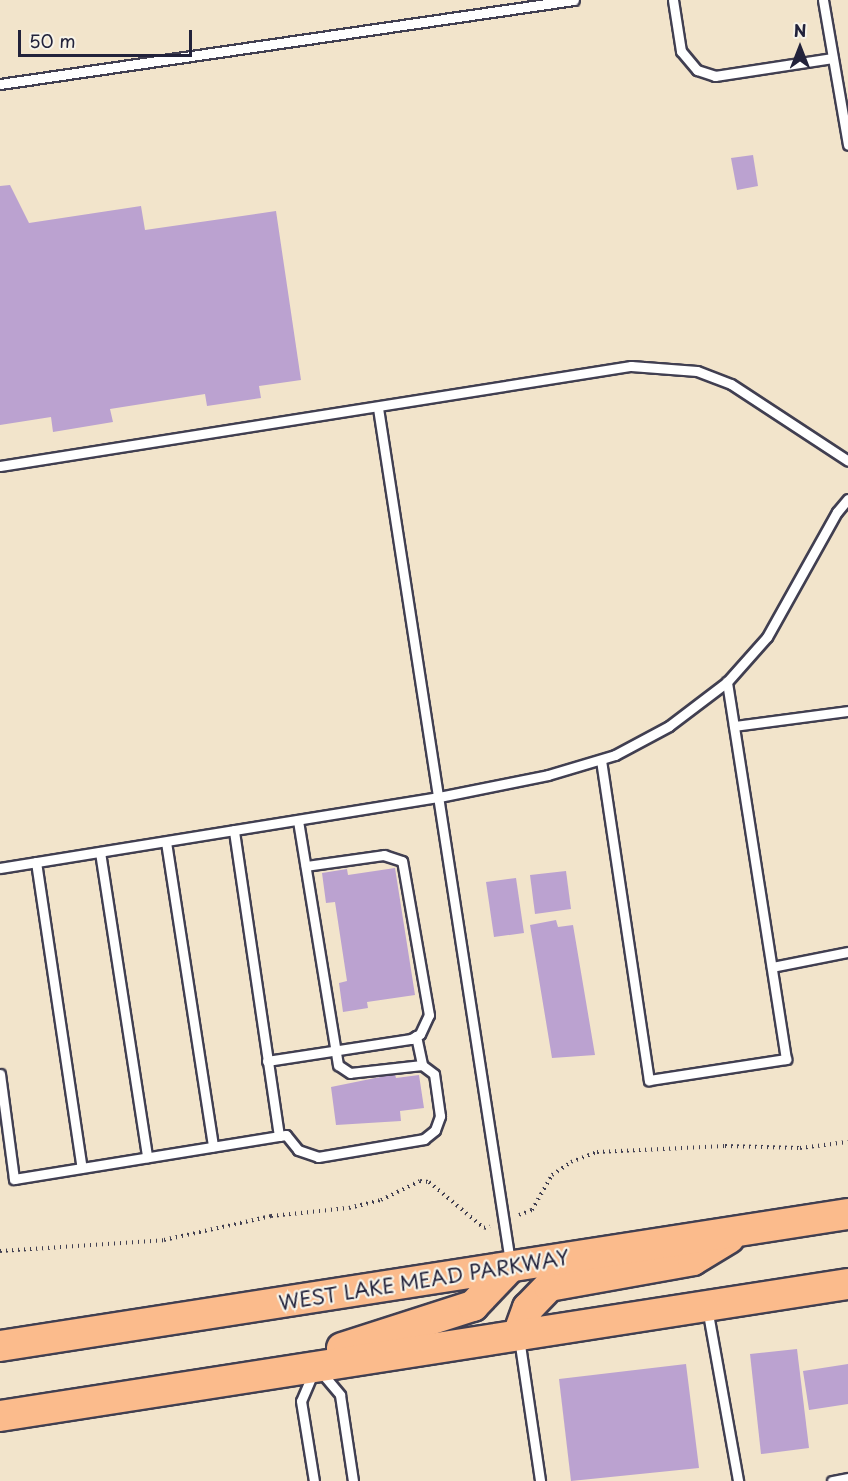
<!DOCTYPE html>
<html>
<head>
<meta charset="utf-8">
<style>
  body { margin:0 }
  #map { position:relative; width:848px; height:1481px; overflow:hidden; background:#f2e4cb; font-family:"Playpen Sans",sans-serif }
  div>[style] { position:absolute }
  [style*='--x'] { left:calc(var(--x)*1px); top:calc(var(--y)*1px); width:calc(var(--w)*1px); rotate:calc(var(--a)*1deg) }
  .building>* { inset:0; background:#bba2d0 }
  .path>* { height:4px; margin-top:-2px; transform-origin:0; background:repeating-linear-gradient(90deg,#413f51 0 1.5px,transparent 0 6px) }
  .roads { filter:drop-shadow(2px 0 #413f51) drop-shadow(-2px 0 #413f51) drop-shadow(0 2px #413f51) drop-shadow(0 -2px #413f51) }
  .lane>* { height:9px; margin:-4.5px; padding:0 4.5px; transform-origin:4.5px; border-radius:4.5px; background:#fff }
  .primary>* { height:30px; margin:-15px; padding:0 15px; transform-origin:15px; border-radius:15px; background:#fbbb8c }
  span { translate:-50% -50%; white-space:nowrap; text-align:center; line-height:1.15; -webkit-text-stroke:4.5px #f7f3e8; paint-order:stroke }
  .street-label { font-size:20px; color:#22223b }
  .north { position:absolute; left:770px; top:18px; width:60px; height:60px; -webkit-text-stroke:4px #f7f3e8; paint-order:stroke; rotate:0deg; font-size:16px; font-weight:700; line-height:24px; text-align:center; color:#22223b }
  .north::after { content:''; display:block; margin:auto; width:21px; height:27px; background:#22223b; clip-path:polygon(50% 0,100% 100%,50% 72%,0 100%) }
  .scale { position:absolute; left:18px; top:30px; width:174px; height:27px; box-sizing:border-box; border:3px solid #22223b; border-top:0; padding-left:8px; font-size:18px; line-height:21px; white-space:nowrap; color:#22223b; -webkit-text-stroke:4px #f7f3e8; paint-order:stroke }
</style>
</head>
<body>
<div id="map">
  <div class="building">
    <i style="clip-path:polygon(753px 155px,758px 186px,737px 190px,731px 158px)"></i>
    <i style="clip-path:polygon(10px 185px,29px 223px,141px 206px,145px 230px,276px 211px,301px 380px,259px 386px,261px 398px,207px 406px,205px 394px,110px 409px,113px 422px,53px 432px,51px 417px,0 425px,0 186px)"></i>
    <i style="clip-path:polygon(395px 868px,415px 995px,367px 1002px,368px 1008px,343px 1012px,339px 983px,347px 981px,335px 902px,326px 903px,322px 873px,347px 869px,348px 875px)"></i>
    <i style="clip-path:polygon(566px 871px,571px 909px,535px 914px,530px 875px)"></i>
    <i style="clip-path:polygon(516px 878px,524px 933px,494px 937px,486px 882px)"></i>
    <i style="clip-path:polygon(556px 920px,558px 927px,573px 925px,595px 1055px,552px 1058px,530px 925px)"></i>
    <i style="clip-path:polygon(395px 1074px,396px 1078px,419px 1075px,424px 1108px,400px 1111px,401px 1121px,336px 1125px,331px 1087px)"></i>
    <i style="clip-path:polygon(797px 1349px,809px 1448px,761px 1454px,750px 1354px)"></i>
    <i style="clip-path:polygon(686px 1364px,699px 1468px,571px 1481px,559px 1379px)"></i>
    <i style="clip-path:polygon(848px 1364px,848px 1404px,809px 1410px,803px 1371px)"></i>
  </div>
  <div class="path">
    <i style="--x:519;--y:1215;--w:14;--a:-21"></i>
    <i style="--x:532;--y:1210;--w:40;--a:-60.3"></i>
    <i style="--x:552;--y:1175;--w:23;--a:-34"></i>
    <i style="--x:571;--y:1162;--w:28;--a:-21"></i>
    <i style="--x:597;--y:1152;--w:128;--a:-2.7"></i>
    <i style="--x:725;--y:1146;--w:75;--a:1.5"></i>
    <i style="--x:800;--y:1148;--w:48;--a:-7.1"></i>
    <i style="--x:0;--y:1251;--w:164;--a:-3.8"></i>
    <i style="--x:164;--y:1240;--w:110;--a:-12.6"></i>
    <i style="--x:271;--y:1216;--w:78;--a:-5.9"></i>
    <i style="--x:349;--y:1208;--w:33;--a:-14"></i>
    <i style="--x:381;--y:1200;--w:43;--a:-26"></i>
    <i style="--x:420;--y:1181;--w:9;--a:6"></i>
    <i style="--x:429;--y:1182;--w:72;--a:39.9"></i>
    <i style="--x:484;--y:1228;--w:6;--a:-18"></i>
  </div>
  <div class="roads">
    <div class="lane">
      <i style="--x:673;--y:0;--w:52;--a:81.1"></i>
      <i style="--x:681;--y:51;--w:25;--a:50"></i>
      <i style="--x:697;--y:70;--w:19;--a:18"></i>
      <i style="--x:715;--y:76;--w:119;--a:-8.7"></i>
      <i style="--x:823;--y:0;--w:147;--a:80.2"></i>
      <i style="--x:0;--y:84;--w:580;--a:-8.33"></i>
      <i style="--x:378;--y:408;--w:864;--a:81.21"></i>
      <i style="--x:0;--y:466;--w:639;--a:-9.01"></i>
      <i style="--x:631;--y:366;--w:66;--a:4.3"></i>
      <i style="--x:697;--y:371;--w:36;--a:21"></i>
      <i style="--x:731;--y:384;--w:140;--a:33.3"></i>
      <i style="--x:734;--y:726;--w:115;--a:-7.5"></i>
      <i style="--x:601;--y:760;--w:324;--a:81.5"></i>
      <i style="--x:649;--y:1080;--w:139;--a:-8.7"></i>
      <i style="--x:786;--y:1059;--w:382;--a:-98.9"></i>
      <i style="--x:166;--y:842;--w:308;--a:81.2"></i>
      <i style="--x:100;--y:852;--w:309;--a:81.2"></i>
      <i style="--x:36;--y:862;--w:309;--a:81.5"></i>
      <i style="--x:0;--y:868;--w:445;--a:-9.2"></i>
      <i style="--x:439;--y:797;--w:111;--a:-11.4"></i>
      <i style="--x:548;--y:775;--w:70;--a:-16.6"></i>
      <i style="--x:615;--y:755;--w:61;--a:-28.2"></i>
      <i style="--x:669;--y:726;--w:73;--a:-37.2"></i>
      <i style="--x:727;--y:682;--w:60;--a:-48.4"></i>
      <i style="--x:767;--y:637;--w:143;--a:-60.8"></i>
      <i style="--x:837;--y:512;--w:17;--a:-50"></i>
      <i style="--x:772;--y:967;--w:77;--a:-11.2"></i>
      <i style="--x:416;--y:1036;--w:30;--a:78"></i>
      <i style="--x:267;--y:1061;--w:146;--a:-8.7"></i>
      <i style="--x:411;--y:1039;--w:10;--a:-29"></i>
      <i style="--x:420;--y:1034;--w:21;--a:-65"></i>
      <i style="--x:429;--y:1015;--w:156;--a:-99.9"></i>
      <i style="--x:402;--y:861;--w:19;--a:-162"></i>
      <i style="--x:384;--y:855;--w:79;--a:172"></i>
      <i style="--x:0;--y:1074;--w:106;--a:82.4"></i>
      <i style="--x:14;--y:1179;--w:268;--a:-9.2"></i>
      <i style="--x:279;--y:1136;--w:309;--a:-98.4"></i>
      <i style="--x:279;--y:1136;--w:7;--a:-8"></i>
      <i style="--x:286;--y:1135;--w:19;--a:51"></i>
      <i style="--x:298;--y:1150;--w:21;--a:19"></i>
      <i style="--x:318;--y:1157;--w:108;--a:-9.6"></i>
      <i style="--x:424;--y:1139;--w:14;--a:-39"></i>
      <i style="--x:435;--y:1130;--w:15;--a:-70"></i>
      <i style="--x:440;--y:1116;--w:42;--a:-98.1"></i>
      <i style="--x:434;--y:1074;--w:15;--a:-143"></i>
      <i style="--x:422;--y:1065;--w:72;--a:173.7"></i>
      <i style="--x:350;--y:1073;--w:14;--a:-146"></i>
      <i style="--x:338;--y:1065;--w:248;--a:-99.3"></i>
      <i style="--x:707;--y:1308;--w:176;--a:79.8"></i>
      <i style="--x:519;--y:1338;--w:145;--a:81.6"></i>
      <i style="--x:321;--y:1372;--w:30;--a:50"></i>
      <i style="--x:340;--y:1395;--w:87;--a:81.4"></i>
      <i style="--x:313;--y:1373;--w:30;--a:113"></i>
      <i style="--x:301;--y:1401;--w:81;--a:80.8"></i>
      <i style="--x:832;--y:1481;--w:16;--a:-11"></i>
    </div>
    <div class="primary">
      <i style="--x:518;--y:1335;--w:29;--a:-70"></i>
      <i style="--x:528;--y:1308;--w:30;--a:-46"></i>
      <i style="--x:549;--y:1286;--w:146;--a:-10.2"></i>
      <i style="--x:693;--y:1260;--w:42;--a:-31.4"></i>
      <i style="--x:0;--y:1346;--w:858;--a:-8.85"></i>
      <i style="--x:342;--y:1348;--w:138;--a:-17.8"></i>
      <i style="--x:473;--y:1306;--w:54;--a:-46.5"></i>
      <i style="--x:0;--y:1416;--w:858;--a:-8.85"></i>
    </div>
  </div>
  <div class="street-label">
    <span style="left:424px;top:1280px;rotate:-9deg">WEST LAKE MEAD PARKWAY</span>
  </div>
  <div class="north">N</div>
  <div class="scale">50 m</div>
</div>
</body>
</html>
